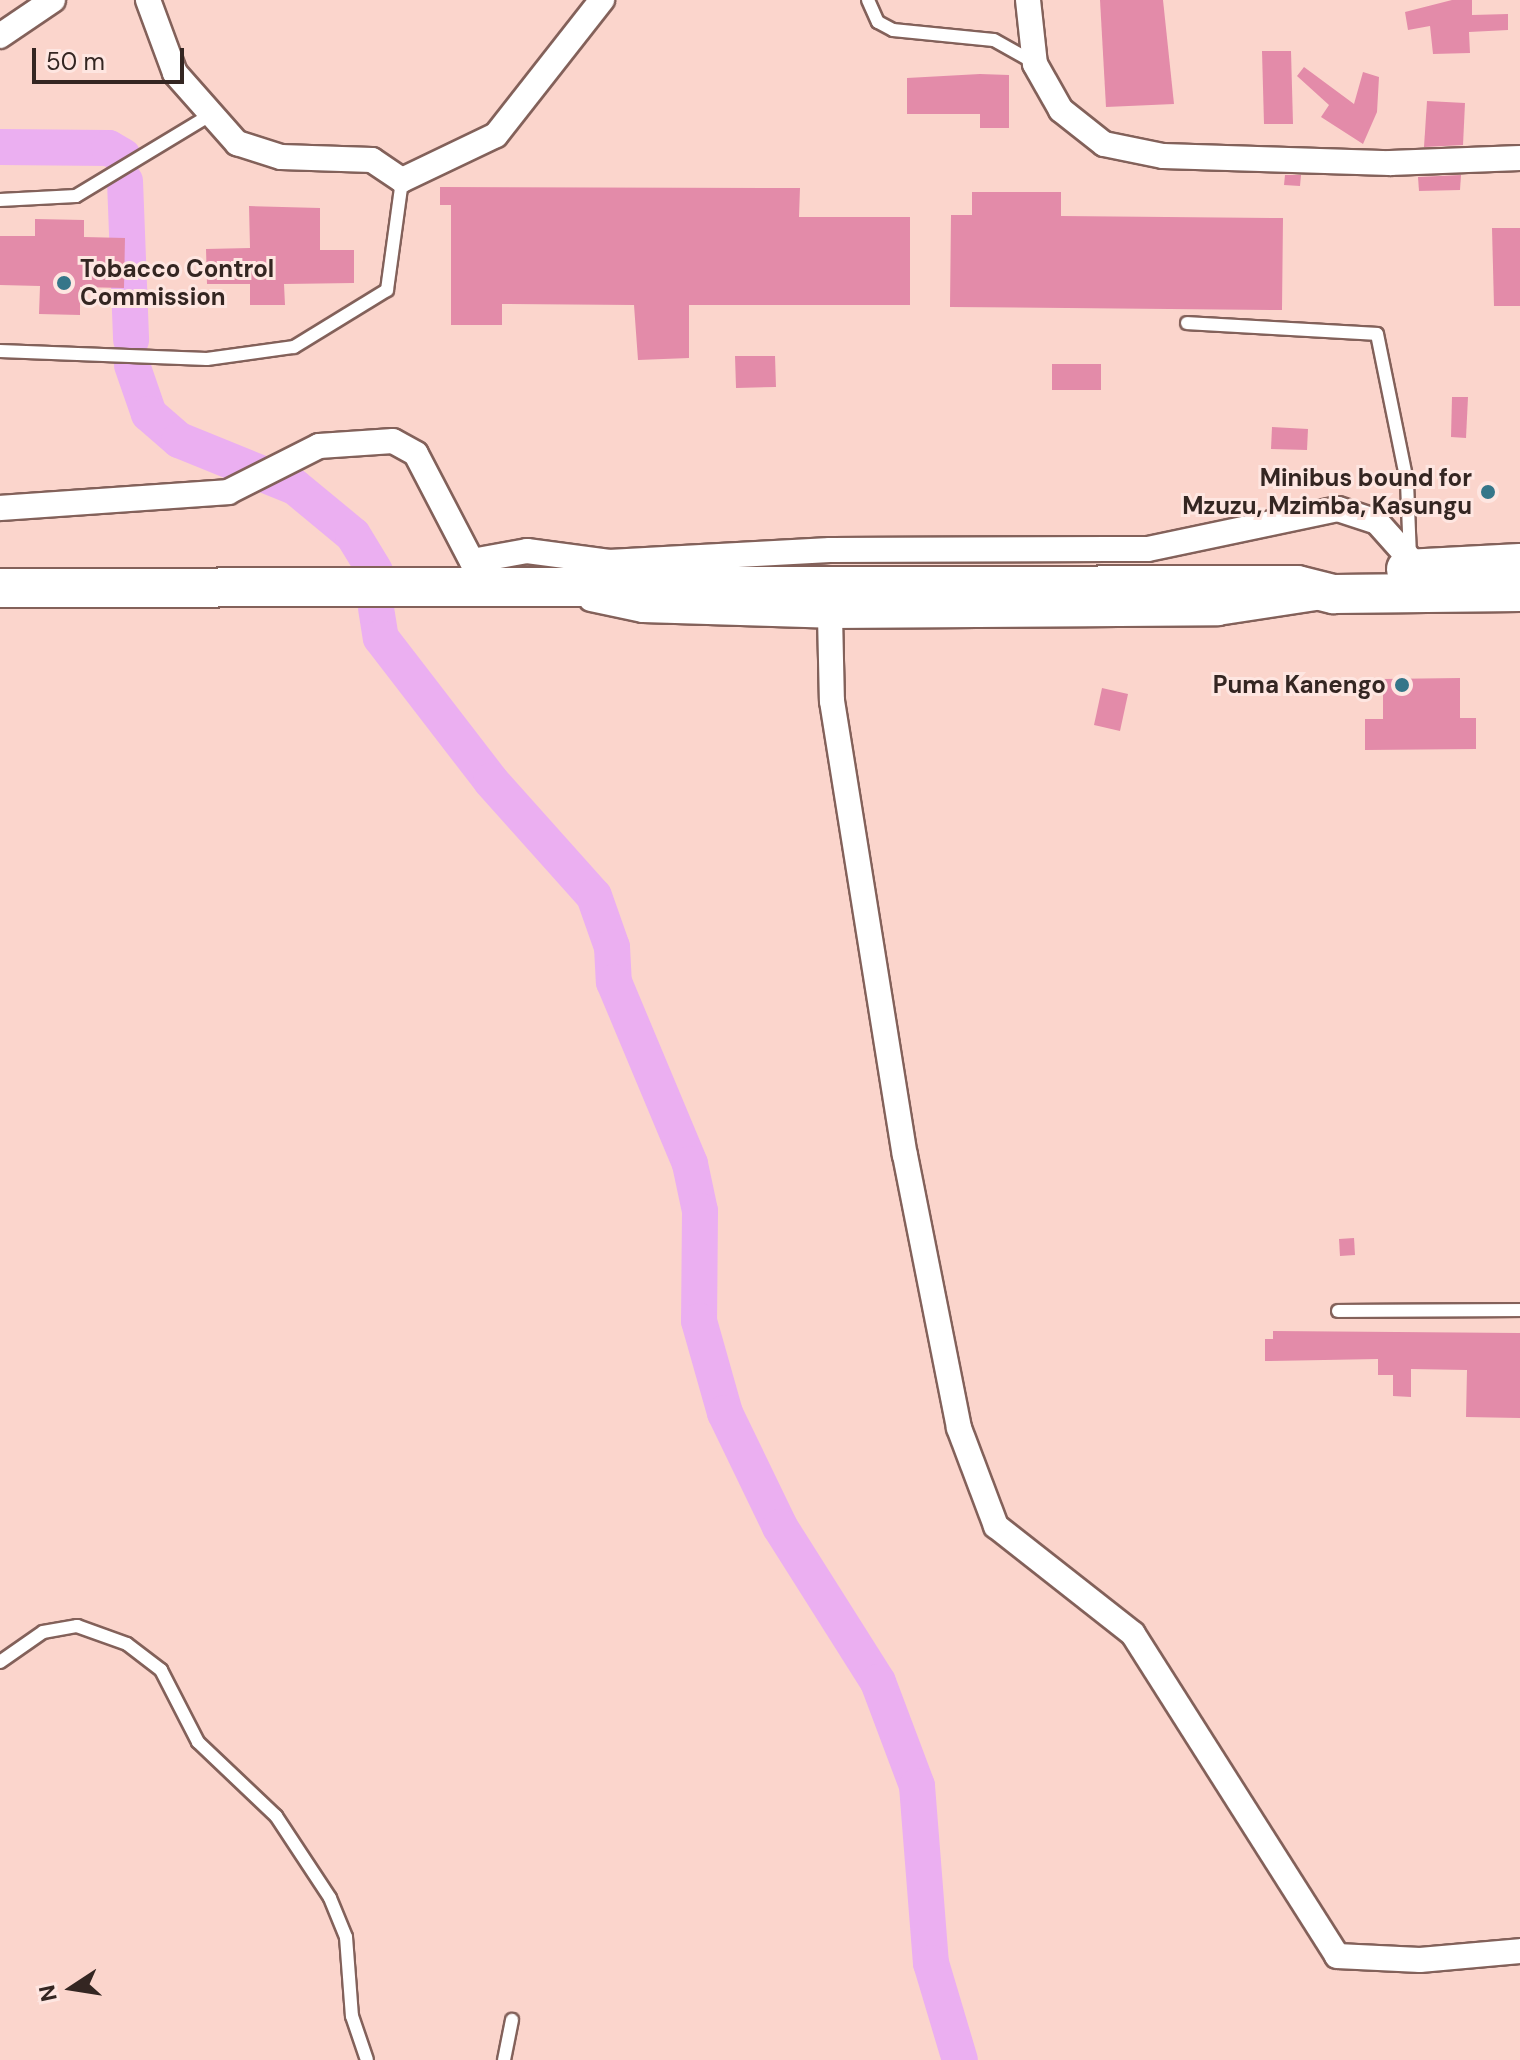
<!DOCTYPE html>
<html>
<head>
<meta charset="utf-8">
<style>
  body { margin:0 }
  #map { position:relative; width:1520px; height:2060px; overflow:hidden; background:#fbd5cc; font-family:"DM Sans",sans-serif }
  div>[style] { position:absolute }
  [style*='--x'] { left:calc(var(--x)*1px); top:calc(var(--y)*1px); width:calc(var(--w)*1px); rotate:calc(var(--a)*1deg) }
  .river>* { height:36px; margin:-18px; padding:0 18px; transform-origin:18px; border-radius:18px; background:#ebaff1 }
  .building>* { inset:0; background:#e38ba9 }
  .roads { filter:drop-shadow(2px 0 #83615a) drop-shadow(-2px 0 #83615a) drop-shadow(0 2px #83615a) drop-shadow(0 -2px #83615a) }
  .service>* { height:12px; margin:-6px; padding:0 6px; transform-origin:6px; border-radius:6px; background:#fff }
  .minor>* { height:24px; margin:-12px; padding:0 12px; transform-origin:12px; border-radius:12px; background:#fff }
  .trunk>* { height:38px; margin:-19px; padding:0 19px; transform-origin:19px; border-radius:19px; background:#fff }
  .dots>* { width:22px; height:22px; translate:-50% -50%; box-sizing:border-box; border:4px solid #fee6e1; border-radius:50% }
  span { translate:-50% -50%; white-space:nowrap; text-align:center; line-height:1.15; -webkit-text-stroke:6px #fee6e1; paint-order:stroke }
  .poi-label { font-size:24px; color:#342622; font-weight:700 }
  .left { translate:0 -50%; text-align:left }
  .right { translate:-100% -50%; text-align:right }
  .north { position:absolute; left:32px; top:1948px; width:80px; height:80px; -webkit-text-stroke:6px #fee6e1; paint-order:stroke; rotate:258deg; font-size:22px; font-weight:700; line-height:32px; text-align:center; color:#342622 }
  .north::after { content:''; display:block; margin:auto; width:28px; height:36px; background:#342622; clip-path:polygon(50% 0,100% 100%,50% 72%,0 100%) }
  .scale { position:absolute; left:32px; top:48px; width:152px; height:36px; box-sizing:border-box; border:4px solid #342622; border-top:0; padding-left:10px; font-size:24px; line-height:28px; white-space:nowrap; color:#342622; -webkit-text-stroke:6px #fee6e1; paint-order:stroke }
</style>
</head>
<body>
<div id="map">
  <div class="river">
    <i style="--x:0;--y:147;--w:109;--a:0.5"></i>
    <i style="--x:109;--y:148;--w:16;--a:30"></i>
    <i style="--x:125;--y:181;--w:159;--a:87.8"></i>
    <i style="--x:132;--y:365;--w:52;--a:70.9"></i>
    <i style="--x:149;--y:414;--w:40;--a:41"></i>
    <i style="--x:179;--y:440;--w:125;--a:22.1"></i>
    <i style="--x:295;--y:487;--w:75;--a:39.6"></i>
    <i style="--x:353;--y:535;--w:42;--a:58.6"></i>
    <i style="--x:376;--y:608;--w:30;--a:81"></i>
    <i style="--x:381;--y:638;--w:180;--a:52.4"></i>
    <i style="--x:491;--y:781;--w:154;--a:48.2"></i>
    <i style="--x:594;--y:896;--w:54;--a:70.6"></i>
    <i style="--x:612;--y:947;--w:35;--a:87"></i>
    <i style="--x:614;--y:982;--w:197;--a:67.3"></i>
    <i style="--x:690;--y:1164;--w:48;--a:78"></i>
    <i style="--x:700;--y:1211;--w:110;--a:90.5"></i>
    <i style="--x:699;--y:1321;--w:96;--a:74.2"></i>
    <i style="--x:725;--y:1413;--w:127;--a:64.2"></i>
    <i style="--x:780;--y:1527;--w:183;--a:57.7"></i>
    <i style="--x:878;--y:1682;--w:111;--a:69.4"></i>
    <i style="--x:917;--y:1786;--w:178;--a:85.5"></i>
    <i style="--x:931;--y:1963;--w:101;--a:73.4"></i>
  </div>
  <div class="building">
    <i style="clip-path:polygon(1100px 0,1163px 0,1174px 104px,1106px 107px)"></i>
    <i style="clip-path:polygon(1452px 0,1472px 0,1472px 15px,1508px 14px,1508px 30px,1469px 32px,1470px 53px,1433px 54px,1430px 26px,1408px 30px,1405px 12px)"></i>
    <i style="clip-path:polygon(1262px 51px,1291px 51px,1293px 124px,1264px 124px)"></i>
    <i style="clip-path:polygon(1304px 67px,1354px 104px,1363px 72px,1379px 77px,1377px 112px,1363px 144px,1321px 117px,1329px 105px,1297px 76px)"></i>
    <i style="clip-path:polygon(980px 74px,1009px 75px,1009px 128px,980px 128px,980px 114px,907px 114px,907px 78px)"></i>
    <i style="clip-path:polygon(1427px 101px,1465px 103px,1463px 145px,1424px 147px)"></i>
    <i style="clip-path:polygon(1285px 175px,1301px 175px,1300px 186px,1284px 185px)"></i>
    <i style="clip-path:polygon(1461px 175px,1460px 190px,1419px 191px,1418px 177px)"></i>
    <i style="clip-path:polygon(440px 187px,800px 188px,799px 217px,910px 217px,910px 305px,689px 305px,689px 358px,638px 360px,634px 305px,502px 304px,502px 325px,451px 325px,451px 205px,440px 205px)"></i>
    <i style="clip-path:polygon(972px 192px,1061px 192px,1061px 216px,1283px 218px,1282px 310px,950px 307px,951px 215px,972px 215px)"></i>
    <i style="clip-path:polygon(249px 206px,320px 208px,320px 250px,354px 250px,354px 283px,284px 284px,285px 305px,250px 305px,250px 284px,207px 284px,206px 249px,250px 248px)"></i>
    <i style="clip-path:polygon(35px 219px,84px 220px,84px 237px,125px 238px,124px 288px,80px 287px,80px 315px,39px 314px,40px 286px,0 285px,0 236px,35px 236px)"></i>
    <i style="clip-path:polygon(1492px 228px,1520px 228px,1520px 306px,1494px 306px)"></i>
    <i style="clip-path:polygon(735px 356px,775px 356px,776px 387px,736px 388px)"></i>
    <i style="clip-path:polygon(1052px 364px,1101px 364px,1101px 390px,1052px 390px)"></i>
    <i style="clip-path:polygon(1452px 397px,1468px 397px,1466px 438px,1451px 437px)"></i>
    <i style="clip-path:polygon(1272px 427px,1308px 429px,1307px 450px,1271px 449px)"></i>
    <i style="clip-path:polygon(1460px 678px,1460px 718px,1476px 718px,1476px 749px,1365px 750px,1365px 719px,1383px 719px,1383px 679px)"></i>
    <i style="clip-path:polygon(1102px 688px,1128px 694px,1120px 731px,1094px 725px)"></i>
    <i style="clip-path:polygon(1354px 1238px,1355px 1255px,1340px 1256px,1339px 1239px)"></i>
    <i style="clip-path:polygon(1273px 1331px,1520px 1333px,1520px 1418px,1466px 1417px,1467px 1370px,1411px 1369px,1411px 1397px,1393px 1396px,1393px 1375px,1378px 1375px,1378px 1359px,1265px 1361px,1265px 1339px,1273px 1339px)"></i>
  </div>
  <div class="roads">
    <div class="service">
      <i style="--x:868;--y:0;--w:24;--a:66"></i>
      <i style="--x:878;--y:22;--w:17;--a:28"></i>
      <i style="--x:893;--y:30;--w:101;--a:5.7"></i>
      <i style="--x:994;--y:40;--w:45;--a:29.4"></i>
      <i style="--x:0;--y:200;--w:76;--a:-3"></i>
      <i style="--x:76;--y:196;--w:153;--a:-31.1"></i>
      <i style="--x:1187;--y:323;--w:190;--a:3.3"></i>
      <i style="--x:1377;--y:334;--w:151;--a:78.5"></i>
      <i style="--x:1407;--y:482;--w:74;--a:87.7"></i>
      <i style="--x:0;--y:351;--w:207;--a:2.2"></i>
      <i style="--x:207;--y:359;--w:88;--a:-7.9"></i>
      <i style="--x:294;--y:347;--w:109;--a:-31.5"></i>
      <i style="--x:387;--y:290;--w:111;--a:-82.2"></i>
      <i style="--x:1338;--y:1311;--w:182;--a:-0.3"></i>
      <i style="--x:0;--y:1662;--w:52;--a:-34.9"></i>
      <i style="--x:43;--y:1632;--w:35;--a:-10"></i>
      <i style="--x:77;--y:1626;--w:53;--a:19.8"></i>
      <i style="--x:127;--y:1644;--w:43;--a:37.4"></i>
      <i style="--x:161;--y:1670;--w:81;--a:62.8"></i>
      <i style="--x:198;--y:1742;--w:108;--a:43.5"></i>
      <i style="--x:276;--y:1816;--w:98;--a:56.6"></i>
      <i style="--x:330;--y:1898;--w:42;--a:67.7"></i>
      <i style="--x:346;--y:1937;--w:79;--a:85.7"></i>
      <i style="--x:352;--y:2016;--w:46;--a:71.2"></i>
      <i style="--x:504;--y:2060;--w:41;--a:-78.7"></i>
    </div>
    <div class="minor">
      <i style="--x:148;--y:0;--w:78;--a:69.7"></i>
      <i style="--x:175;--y:73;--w:94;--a:48.5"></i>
      <i style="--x:237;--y:143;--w:46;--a:17.7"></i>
      <i style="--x:281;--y:157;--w:91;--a:1.9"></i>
      <i style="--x:372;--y:160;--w:36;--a:34"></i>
      <i style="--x:402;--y:180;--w:104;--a:-25.6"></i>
      <i style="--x:496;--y:135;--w:172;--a:-51.9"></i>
      <i style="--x:1028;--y:0;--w:64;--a:83.8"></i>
      <i style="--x:1035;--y:64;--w:53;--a:60.5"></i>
      <i style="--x:1061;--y:110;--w:55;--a:38.3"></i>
      <i style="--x:1104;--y:144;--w:60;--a:11.5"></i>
      <i style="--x:1163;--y:156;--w:227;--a:1.8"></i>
      <i style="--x:1390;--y:163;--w:130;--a:-2.2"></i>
      <i style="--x:0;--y:36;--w:64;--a:-34.2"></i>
      <i style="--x:0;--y:508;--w:229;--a:-4"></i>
      <i style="--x:228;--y:492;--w:102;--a:-26.8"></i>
      <i style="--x:319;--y:446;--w:74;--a:-3.9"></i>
      <i style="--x:393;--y:441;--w:26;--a:29"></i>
      <i style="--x:416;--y:454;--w:136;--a:62.5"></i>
      <i style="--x:472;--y:561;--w:56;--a:-10.3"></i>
      <i style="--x:527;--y:551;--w:83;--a:7.6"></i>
      <i style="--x:609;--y:562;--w:221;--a:-3.1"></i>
      <i style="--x:830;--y:550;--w:318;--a:-0.2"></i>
      <i style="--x:1148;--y:549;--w:194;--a:-11.9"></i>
      <i style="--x:1338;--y:509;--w:41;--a:18.4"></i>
      <i style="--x:1377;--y:522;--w:62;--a:48.3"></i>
      <i style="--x:591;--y:599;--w:53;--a:11.9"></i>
      <i style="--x:643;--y:610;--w:187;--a:1.8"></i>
      <i style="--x:830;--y:616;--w:388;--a:-0.4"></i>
      <i style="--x:1218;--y:613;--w:106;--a:-8.7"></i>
      <i style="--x:830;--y:616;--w:85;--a:88.7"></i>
      <i style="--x:832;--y:701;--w:460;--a:80.9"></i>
      <i style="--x:905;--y:1155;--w:278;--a:78.8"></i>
      <i style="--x:959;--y:1428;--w:105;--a:69.3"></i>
      <i style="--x:996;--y:1526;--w:174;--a:38.2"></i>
      <i style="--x:1133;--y:1634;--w:381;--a:57.6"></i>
      <i style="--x:1337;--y:1956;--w:83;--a:2.8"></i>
      <i style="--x:1420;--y:1960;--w:100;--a:-5.1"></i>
    </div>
    <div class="trunk">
      <i style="--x:1406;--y:569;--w:114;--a:-3"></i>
      <i style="--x:0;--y:588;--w:1297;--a:-0.13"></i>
      <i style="--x:1297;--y:585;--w:38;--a:14"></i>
      <i style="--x:1334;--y:594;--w:186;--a:-0.6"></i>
    </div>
  </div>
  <div class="dots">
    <i style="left:64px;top:283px;background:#357689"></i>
    <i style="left:1488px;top:492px;background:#357689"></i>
    <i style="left:1402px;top:685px;background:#357689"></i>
  </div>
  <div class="poi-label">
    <span class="left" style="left:80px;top:283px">Tobacco Control<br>Commission</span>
    <span class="right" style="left:1472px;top:492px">Minibus bound for<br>Mzuzu, Mzimba, Kasungu</span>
    <span class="right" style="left:1386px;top:685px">Puma Kanengo</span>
  </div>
  <div class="north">N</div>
  <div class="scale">50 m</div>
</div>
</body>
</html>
